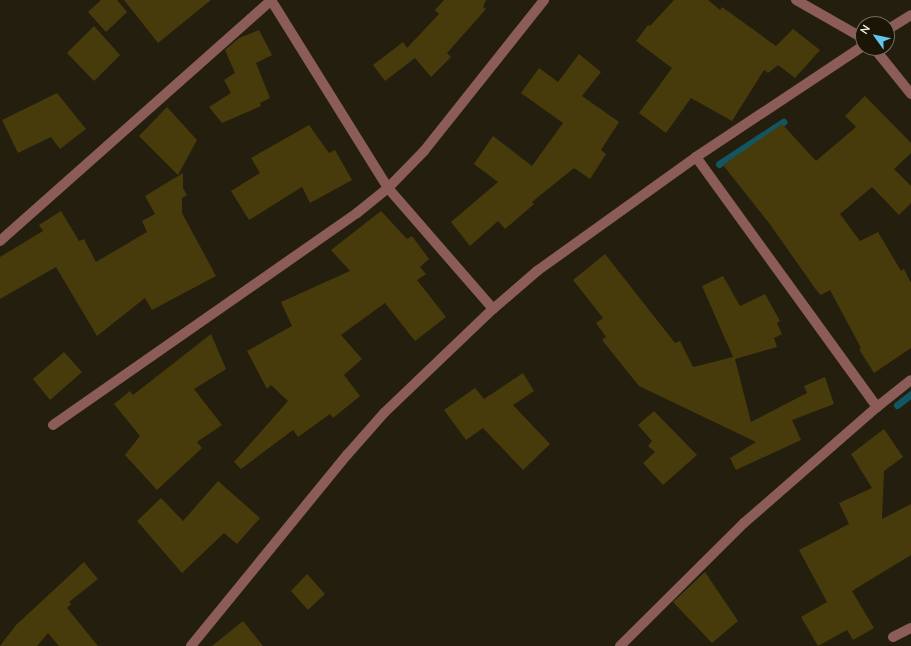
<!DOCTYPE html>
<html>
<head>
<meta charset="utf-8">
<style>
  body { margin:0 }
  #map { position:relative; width:911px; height:646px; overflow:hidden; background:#231e0d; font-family:"Nunito Sans",sans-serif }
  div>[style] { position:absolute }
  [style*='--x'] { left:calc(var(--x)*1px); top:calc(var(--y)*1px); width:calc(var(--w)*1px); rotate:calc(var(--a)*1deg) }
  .stream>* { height:7px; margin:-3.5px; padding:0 3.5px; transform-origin:3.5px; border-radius:3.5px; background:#125661 }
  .building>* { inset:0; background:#483b0b }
  .street>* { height:10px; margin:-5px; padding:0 5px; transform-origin:5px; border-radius:5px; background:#8c5c58 }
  span { translate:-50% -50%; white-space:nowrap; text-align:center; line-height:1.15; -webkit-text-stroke:3px #1a1505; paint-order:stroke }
  .north { position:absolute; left:855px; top:16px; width:40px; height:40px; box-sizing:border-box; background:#1a1505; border:1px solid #716d5f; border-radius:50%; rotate:303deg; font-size:11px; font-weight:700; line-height:16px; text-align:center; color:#f4f1e6 }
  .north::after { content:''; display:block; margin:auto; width:14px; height:18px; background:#65c5ef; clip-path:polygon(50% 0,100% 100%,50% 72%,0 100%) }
</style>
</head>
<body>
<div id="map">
  <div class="stream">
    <i style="--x:719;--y:164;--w:77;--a:-33.3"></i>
    <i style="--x:897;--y:405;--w:18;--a:-38"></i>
  </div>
  <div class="building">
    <i style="clip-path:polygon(101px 0,117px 0,127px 12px,106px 32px,88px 12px)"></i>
    <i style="clip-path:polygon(124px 0,211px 0,158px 43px)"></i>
    <i style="clip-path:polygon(444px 0,486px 0,483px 7px,486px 9px,447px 53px,451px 57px,431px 77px,415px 58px,385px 81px,373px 65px,403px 42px,407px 48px,439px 14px,435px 10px)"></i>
    <i style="clip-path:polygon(674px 0,708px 0,720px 10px,722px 7px,776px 46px,793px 29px,820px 50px,795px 78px,778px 65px,768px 73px,764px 70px,732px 121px,691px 98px,666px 133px,639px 113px,672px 68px,636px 41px,648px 25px,650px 26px)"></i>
    <i style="clip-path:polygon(94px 26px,120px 55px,94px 81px,67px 53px)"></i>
    <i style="clip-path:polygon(259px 30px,272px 55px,256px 63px,270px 98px,260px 103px,261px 106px,222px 123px,209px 107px,231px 93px,224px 80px,235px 73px,225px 50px,239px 38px)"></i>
    <i style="clip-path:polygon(579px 54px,601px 72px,582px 96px,619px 122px,601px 150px,606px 154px,590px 179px,574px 168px,532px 202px,534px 204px,505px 229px,498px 221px,470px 246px,451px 222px,498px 182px,474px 164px,493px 136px,532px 166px,563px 123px,521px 93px,539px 68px,558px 82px)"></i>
    <i style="clip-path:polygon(57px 93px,86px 129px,60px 149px,51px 137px,18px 153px,2px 120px)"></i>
    <i style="clip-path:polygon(865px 96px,911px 143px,911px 153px,894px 169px,911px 186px,911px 203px,899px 215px,872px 187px,840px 214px,860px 241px,878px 232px,901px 271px,904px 269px,911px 283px,911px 348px,874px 373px,859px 349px,861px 348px,830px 290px,821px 295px,817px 291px,769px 223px,723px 165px,782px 124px,816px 161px,856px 127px,845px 116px)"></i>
    <i style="clip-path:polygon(167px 107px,197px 140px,178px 175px,139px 136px)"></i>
    <i style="clip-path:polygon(309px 125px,329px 153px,335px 150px,352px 180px,310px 203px,302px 187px,249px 220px,231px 191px,260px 173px,251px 158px)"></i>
    <i style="clip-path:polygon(183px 173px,183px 188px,187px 195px,182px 198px,182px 213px,216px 276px,152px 310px,145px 298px,97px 336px,56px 267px,0 299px,0 257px,43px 231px,39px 225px,61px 211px,79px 241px,84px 239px,96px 262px,147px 232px,142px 221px,155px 214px,145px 196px)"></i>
    <i style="clip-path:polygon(381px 211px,407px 239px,412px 236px,429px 259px,420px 267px,426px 274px,417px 280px,446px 317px,415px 341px,385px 303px,341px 335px,362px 359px,344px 375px,360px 396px,333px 418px,330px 414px,298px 437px,293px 430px,241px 469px,234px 462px,288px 401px,271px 385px,267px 389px,247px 351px,292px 326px,281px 302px,350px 271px,331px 250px)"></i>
    <i style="clip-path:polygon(605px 254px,675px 343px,680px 341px,693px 367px,733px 357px,702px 286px,723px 276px,740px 306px,765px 294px,780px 321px,777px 323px,782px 334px,774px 338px,777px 347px,735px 359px,751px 422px,807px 393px,804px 386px,825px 377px,834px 404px,792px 420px,801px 440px,736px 470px,730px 458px,756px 442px,639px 386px,602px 340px,606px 337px,596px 323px,603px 318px,573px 280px)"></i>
    <i style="clip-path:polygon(211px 334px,226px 369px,194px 389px,222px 425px,197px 442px,202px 448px,157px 490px,125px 455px,140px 436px,114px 404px,130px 391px,133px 395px)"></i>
    <i style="clip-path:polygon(64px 352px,82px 372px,50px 400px,33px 379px)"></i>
    <i style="clip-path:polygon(523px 373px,534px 391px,513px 405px,550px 444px,523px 470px,483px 428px,466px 440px,444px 410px,475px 388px,484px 399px)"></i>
    <i style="clip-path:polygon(654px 411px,697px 455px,663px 485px,643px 463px,655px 452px,648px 446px,652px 441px,638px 425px)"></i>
    <i style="clip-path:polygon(884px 429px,903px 457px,884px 471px,882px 519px,911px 504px,911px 555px,852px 591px,874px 628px,853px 640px,847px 630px,818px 646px,801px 617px,827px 602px,799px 550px,849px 524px,839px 503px,872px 488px,851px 454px)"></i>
    <i style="clip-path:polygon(218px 481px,260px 518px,237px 544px,224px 533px,182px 573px,137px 521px,161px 498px,183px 521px)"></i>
    <i style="clip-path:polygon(84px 562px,98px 579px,69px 602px,71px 604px,67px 608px,98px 646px,59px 646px,48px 633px,37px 646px,0 646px,16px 625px)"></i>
    <i style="clip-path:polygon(705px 572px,738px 621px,712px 643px,673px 602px)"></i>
    <i style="clip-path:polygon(307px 574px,325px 594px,308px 610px,291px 591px)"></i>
    <i style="clip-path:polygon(243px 621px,263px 646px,212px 646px)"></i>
  </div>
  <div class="street">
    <i style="--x:271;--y:0;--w:221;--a:58.1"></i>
    <i style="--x:388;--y:188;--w:160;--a:49"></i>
    <i style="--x:796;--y:0;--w:77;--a:29.6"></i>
    <i style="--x:887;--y:30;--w:28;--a:-32"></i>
    <i style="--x:874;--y:48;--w:59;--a:51.2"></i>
    <i style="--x:696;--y:157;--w:309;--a:54.1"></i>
    <i style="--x:877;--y:407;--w:43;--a:-38.5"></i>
    <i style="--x:0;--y:241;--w:363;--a:-41.6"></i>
    <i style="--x:53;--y:425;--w:371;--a:-34.9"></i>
    <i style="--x:357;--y:213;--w:40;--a:-39"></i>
    <i style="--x:388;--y:188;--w:52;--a:-45.8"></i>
    <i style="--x:424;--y:151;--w:193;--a:-51.5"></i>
    <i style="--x:893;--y:637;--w:20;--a:-27"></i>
    <i style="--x:191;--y:646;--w:247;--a:-50.8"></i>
    <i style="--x:347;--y:455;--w:56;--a:-48.6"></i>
    <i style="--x:384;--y:413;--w:151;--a:-43.7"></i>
    <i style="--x:493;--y:309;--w:58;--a:-40.8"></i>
    <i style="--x:537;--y:271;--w:196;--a:-35.6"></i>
    <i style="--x:696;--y:157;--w:201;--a:-33.6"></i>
    <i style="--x:620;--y:646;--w:175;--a:-44.8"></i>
    <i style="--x:744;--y:523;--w:176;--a:-41.1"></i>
  </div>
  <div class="north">N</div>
</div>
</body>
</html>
